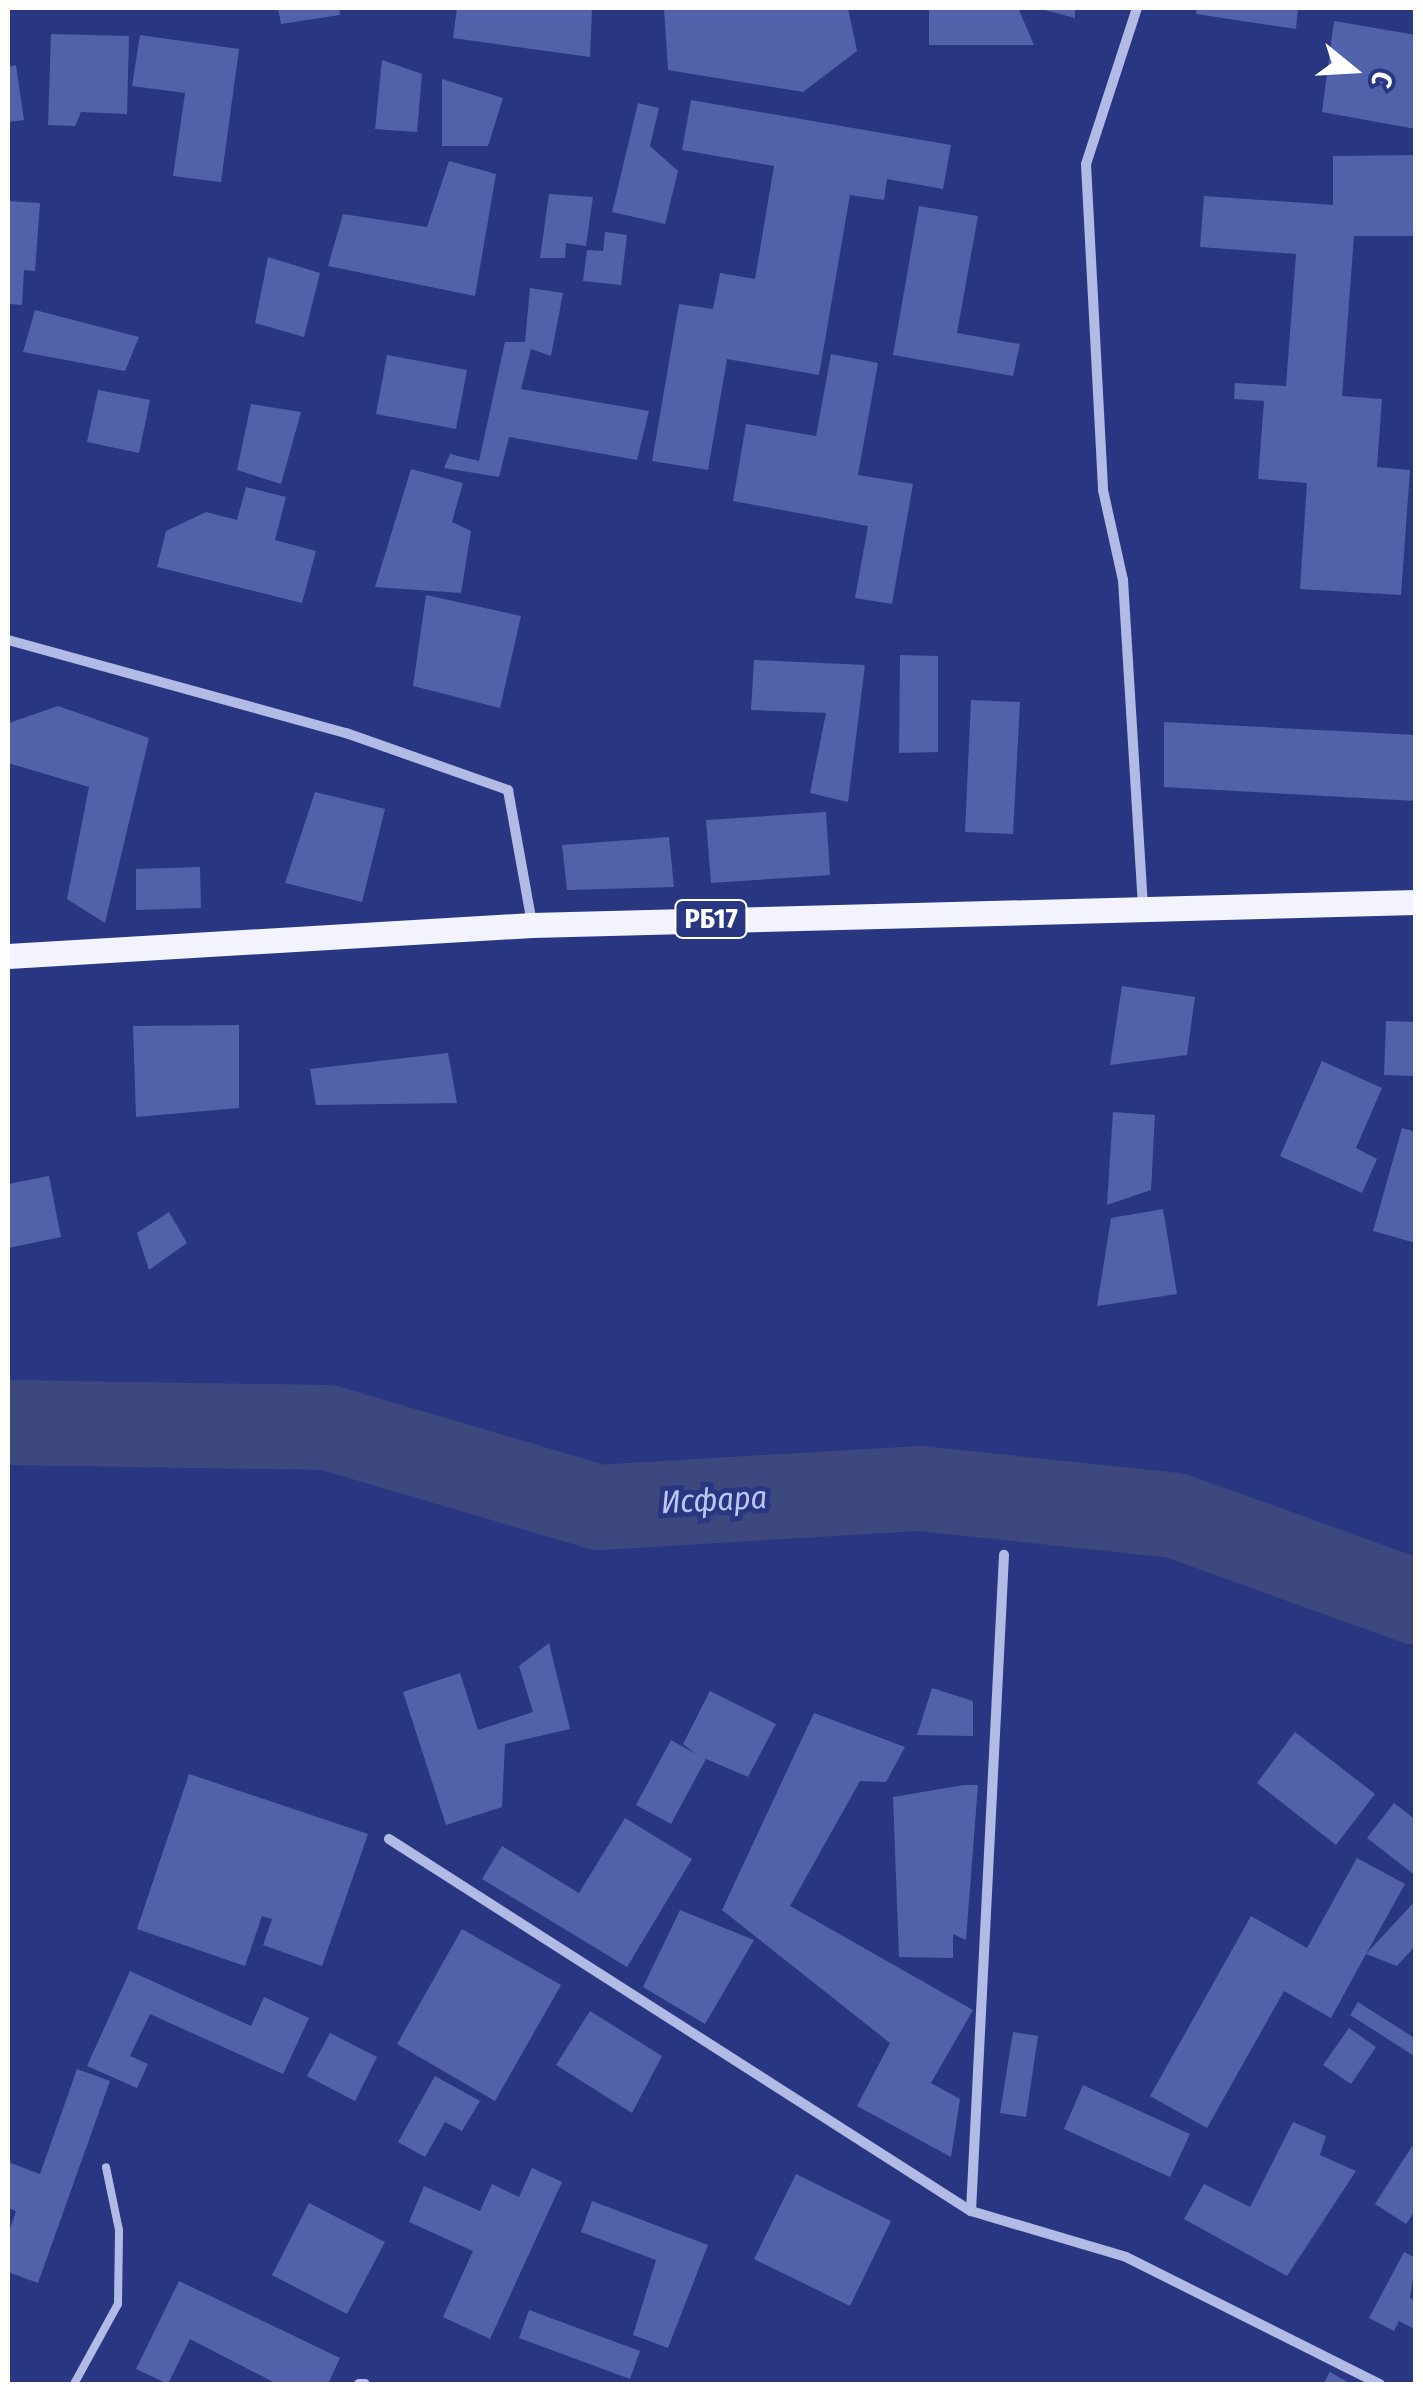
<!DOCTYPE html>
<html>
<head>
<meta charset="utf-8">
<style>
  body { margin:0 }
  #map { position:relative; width:1423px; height:2392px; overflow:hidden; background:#293782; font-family:"Fira Sans Condensed",sans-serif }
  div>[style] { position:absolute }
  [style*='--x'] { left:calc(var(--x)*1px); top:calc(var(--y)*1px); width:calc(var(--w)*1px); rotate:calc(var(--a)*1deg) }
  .river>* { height:85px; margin:-42.5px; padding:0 42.5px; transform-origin:42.5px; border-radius:42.5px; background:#3d487f }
  .building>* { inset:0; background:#5161aa }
  .service>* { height:8px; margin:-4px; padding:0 4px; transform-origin:4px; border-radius:4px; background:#b1bbe6 }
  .minor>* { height:10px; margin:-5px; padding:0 5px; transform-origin:5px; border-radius:5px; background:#b1bbe6 }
  .primary>* { height:25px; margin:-12.5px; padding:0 12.5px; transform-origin:12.5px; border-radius:12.5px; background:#f2f3fd }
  span { translate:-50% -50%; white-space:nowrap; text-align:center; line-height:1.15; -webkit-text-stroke:10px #293782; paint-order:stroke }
  .shield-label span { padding:2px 8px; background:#293782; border:2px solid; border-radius:8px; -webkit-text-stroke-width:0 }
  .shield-label { font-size:28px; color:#fff; font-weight:700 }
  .water-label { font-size:32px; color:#bdc6ee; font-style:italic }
  .frame { position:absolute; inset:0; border:10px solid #fff; pointer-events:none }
  .north { position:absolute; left:1303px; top:20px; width:100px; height:100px; -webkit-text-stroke:8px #293782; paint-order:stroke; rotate:108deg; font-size:28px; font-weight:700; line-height:40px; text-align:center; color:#fff }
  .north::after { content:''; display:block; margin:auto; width:35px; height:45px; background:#fff; clip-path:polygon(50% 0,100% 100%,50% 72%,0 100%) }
</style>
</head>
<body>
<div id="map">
  <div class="river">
    <i style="--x:8;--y:1422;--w:319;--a:0.9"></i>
    <i style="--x:327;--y:1427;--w:283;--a:16.4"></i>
    <i style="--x:598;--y:1507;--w:322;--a:-3.4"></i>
    <i style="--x:919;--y:1488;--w:257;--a:6"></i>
    <i style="--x:1175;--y:1515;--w:256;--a:19.8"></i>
  </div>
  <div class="building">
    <i style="clip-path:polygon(278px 8px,339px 8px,340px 15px,281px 24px)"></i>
    <i style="clip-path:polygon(457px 8px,592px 8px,590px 57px,453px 38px)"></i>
    <i style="clip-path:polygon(664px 8px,848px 8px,857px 51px,803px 92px,668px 70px)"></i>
    <i style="clip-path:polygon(929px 8px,1018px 8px,1034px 45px,929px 45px)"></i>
    <i style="clip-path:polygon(1041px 8px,1075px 8px,1075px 18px,1041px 9px)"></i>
    <i style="clip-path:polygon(1197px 8px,1298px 8px,1296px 29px,1196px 14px)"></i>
    <i style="clip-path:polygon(1334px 21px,1416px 35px,1416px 129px,1322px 112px)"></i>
    <i style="clip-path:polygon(51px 34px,129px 36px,127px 114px,81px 112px,75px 126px,48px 125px)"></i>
    <i style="clip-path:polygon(140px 35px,239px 49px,221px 182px,173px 176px,185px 93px,132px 86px)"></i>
    <i style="clip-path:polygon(382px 60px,422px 74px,417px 132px,375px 129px)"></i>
    <i style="clip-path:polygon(16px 65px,24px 120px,8px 122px,8px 67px)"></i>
    <i style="clip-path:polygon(442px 79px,503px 98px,488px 146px,442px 146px)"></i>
    <i style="clip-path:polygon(691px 100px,951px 145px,943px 189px,887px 179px,884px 200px,850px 195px,819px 375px,727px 359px,708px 470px,652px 461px,679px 304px,713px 309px,720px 273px,755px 279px,774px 166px,682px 150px)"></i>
    <i style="clip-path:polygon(638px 103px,659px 108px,650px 146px,678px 171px,665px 224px,612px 212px)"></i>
    <i style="clip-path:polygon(1416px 155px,1416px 236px,1354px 236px,1342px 396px,1382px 399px,1377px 467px,1410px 470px,1401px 595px,1300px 589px,1307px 483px,1258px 479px,1264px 401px,1234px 399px,1235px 383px,1286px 386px,1296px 254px,1200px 247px,1204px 196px,1333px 205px,1333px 156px)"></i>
    <i style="clip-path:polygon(449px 161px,496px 174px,475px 296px,328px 266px,343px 214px,427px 227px)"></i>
    <i style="clip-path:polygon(549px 194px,593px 197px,586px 246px,566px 243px,565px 258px,540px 258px)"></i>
    <i style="clip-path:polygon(8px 201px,40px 203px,35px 271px,24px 270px,22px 305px,8px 304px)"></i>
    <i style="clip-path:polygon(919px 206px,978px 216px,957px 333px,1020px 344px,1013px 376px,893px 355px)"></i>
    <i style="clip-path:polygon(605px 232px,627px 235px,621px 285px,583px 281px,587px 250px,603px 251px)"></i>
    <i style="clip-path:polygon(268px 257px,320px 273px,304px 337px,255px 323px)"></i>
    <i style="clip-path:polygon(530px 288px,563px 293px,551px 356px,531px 349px,521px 389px,649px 411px,637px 460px,509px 437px,499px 477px,444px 468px,450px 454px,479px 461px,505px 342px,525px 342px)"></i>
    <i style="clip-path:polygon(35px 310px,139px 337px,125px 371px,23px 352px)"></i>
    <i style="clip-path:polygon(831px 354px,878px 363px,858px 475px,913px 484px,892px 604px,855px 598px,868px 526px,733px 501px,746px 424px,816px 436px)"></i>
    <i style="clip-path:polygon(387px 355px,467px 370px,456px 429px,376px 414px)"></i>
    <i style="clip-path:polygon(98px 390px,150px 400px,139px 453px,87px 442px)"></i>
    <i style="clip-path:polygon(251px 404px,301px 412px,281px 484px,237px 470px)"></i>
    <i style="clip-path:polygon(411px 469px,463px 483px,452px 522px,471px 531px,461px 593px,375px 587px)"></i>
    <i style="clip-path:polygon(246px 487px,286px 497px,275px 540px,316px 551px,302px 603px,157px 567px,166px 531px,206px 512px,237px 520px)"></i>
    <i style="clip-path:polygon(426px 595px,521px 616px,500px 708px,413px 686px)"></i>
    <i style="clip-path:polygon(900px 655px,938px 656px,938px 752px,899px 753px)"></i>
    <i style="clip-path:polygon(754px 660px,865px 665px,848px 802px,810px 793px,826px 713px,751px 710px)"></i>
    <i style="clip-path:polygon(971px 700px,1020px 702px,1013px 834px,965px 832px)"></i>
    <i style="clip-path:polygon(58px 706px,149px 738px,105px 923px,67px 899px,89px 787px,8px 763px,9px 723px)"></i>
    <i style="clip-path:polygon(1164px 722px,1416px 735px,1416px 801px,1164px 787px)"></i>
    <i style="clip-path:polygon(315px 792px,385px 809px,362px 902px,285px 883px)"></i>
    <i style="clip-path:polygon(826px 812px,830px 875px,711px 883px,706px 820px)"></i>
    <i style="clip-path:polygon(669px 837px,674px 887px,567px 890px,562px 845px)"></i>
    <i style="clip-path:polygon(200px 867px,201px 908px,136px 910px,136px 869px)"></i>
    <i style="clip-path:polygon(1122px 986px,1195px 997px,1187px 1055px,1110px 1065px)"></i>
    <i style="clip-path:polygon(1386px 1021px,1416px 1022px,1416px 1076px,1384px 1075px)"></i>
    <i style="clip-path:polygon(239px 1025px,239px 1108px,136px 1117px,133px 1026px)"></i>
    <i style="clip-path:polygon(448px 1053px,457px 1103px,316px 1105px,310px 1069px)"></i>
    <i style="clip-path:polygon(1322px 1061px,1382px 1088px,1356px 1148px,1377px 1159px,1362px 1193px,1280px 1156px)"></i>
    <i style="clip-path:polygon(1113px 1112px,1155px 1115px,1151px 1190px,1107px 1205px)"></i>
    <i style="clip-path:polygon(1402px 1128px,1416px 1132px,1416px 1243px,1373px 1231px)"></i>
    <i style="clip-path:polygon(49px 1176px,61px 1237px,8px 1248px,8px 1184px)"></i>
    <i style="clip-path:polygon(1163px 1209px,1177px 1294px,1097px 1306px,1111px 1218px)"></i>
    <i style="clip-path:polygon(169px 1212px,187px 1243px,149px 1270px,137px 1233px)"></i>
    <i style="clip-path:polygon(549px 1643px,570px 1729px,505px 1744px,502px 1807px,446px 1825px,403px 1692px,460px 1673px,478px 1730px,533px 1712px,519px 1666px)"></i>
    <i style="clip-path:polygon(932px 1688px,973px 1701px,973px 1736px,917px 1735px)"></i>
    <i style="clip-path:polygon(710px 1691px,776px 1724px,748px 1777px,706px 1759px,671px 1824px,636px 1805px,671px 1740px,696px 1754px,683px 1744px)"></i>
    <i style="clip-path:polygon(814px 1713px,905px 1747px,886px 1782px,860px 1781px,790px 1906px,973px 2010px,931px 2083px,960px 2099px,951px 2157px,857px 2106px,890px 2043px,722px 1910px)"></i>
    <i style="clip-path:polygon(1295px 1732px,1375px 1794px,1336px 1845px,1257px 1783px)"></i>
    <i style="clip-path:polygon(189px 1774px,368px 1834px,322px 1966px,263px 1945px,272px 1919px,262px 1916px,245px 1966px,137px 1929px)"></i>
    <i style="clip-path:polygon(964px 1785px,978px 1785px,966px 1940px,953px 1934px,953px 1958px,899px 1957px,893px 1797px)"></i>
    <i style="clip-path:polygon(1394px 1803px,1416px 1820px,1416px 1876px,1367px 1838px)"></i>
    <i style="clip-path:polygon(625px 1818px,692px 1859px,627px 1967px,482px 1879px,502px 1846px,579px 1893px)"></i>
    <i style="clip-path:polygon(1357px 1858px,1405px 1884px,1366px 1954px,1416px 1900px,1416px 1945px,1397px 1966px,1366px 1954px,1331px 2018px,1284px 1991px,1207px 2128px,1150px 2096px,1251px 1916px,1307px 1948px)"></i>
    <i style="clip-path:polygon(680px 1910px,754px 1940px,705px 2024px,643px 1987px)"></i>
    <i style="clip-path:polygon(462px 1929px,561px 1985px,495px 2101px,397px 2044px)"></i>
    <i style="clip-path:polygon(130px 1971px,251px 2026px,264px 1997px,309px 2018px,283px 2074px,150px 2014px,130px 2056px,148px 2064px,137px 2088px,87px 2066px)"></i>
    <i style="clip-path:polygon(1358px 2002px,1416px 2039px,1416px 2057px,1350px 2015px)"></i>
    <i style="clip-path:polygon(590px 2011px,662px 2056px,632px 2113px,556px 2065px)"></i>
    <i style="clip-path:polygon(1349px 2028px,1376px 2047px,1351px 2084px,1323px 2065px)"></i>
    <i style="clip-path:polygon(1013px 2032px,1038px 2036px,1026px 2117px,1000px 2113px)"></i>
    <i style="clip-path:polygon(330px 2033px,377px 2057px,355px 2101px,307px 2076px)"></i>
    <i style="clip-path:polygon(77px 2069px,110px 2081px,38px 2283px,8px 2272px,8px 2235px,16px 2211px,8px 2208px,8px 2162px,40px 2174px)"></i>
    <i style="clip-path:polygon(435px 2076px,480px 2101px,462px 2131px,445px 2122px,425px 2157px,398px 2142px)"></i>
    <i style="clip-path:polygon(1083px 2085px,1190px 2134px,1170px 2177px,1064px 2129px)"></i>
    <i style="clip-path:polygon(1293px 2122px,1326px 2136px,1320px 2155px,1356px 2171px,1287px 2276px,1184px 2219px,1204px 2184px,1250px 2207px)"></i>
    <i style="clip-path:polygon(1416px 2140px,1416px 2210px,1406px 2224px,1375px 2204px)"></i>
    <i style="clip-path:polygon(532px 2168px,562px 2182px,490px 2339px,443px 2317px,473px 2251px,409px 2222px,424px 2186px,480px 2211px,492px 2184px,519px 2197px)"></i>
    <i style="clip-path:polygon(796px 2174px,891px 2221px,850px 2306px,754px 2259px)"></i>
    <i style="clip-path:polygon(592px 2201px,708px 2245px,668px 2348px,633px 2335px,656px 2260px,581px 2232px)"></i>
    <i style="clip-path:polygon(309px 2203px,385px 2242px,347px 2314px,272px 2275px)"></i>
    <i style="clip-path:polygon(1404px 2252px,1416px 2258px,1410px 2298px,1416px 2301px,1416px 2330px,1399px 2321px,1394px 2331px,1369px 2318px)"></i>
    <i style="clip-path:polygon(179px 2281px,340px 2358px,328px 2384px,277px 2384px,190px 2339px,168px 2384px,136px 2369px)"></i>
    <i style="clip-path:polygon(529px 2310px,640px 2351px,630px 2379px,519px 2338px)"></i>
    <i style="clip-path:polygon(1330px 2372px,1351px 2384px,1323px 2384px)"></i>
  </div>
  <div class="service">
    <i style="--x:74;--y:2384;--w:91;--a:-61.2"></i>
    <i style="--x:118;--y:2304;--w:74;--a:-89.2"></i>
    <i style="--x:119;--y:2230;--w:64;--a:-101.7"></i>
  </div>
  <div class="minor">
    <i style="--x:1137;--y:8;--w:164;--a:108.1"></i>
    <i style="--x:1086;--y:164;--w:326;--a:87"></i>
    <i style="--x:1103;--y:490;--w:92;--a:77.5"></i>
    <i style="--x:1123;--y:580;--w:325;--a:86.5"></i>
    <i style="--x:8;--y:640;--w:351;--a:15.4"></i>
    <i style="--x:346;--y:733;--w:172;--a:19.4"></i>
    <i style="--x:508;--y:790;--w:136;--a:79.8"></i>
    <i style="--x:389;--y:1839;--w:691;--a:32.59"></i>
    <i style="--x:971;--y:2211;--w:162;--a:16.5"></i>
    <i style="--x:1126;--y:2257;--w:284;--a:26.6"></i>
    <i style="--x:971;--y:2211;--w:657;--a:-87.12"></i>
    <i style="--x:359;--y:2384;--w:6;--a:0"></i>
  </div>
  <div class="primary">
    <i style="--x:8;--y:956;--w:525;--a:-3.39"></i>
    <i style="--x:532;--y:925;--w:884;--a:-1.49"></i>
  </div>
  <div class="shield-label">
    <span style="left:711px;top:919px">РБ17</span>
  </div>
  <div class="water-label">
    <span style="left:714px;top:1500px;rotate:-3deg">Исфара</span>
  </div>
  <div class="frame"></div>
  <div class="north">С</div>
</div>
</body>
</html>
